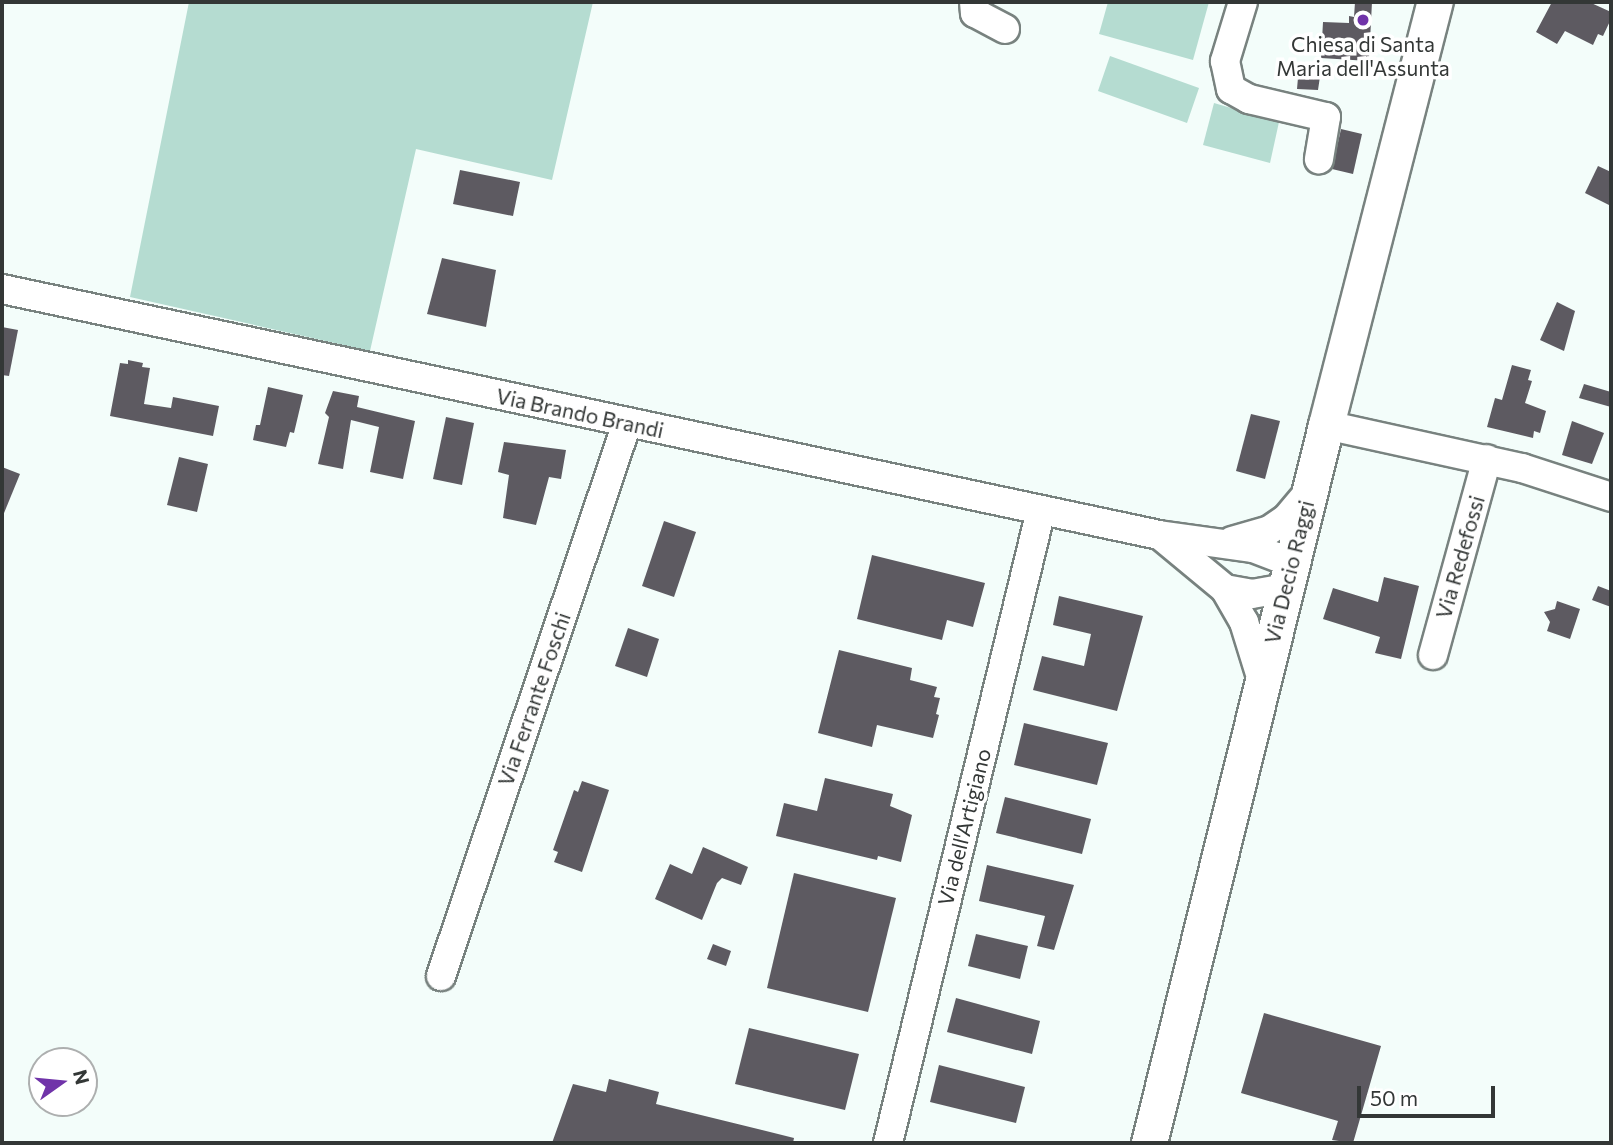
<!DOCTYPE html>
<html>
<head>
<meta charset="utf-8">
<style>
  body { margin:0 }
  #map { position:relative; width:1613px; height:1145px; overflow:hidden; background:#f3fdfa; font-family:Commissioner,sans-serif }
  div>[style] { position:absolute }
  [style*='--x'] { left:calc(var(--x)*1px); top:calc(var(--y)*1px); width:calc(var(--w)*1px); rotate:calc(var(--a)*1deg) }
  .green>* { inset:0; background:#b5dcd1 }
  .building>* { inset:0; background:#5d5a61 }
  .roads { filter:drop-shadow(2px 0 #78827f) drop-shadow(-2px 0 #78827f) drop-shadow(0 2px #78827f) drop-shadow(0 -2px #78827f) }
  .minor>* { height:28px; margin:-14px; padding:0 14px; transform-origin:14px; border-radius:14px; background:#fff }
  .major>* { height:35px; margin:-17.5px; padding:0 17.5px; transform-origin:17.5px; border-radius:17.5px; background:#fff }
  .dots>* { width:19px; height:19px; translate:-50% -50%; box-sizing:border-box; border:4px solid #fff; border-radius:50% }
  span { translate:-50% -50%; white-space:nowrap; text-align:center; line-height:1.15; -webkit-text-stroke:7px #fff; paint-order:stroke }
  .poi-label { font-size:21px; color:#333736 }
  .street-label { font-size:21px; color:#333736 }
  .frame { position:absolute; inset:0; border:4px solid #333736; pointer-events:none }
  .north { position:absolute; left:28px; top:1047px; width:70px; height:70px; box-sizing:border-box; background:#fff; border:2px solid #adafaf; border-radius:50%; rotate:75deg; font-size:19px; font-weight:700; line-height:28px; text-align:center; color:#333736 }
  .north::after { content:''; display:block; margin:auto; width:24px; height:32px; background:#7033a9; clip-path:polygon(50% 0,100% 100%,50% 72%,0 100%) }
  .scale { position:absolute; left:1357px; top:1086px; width:138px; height:32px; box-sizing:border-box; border:4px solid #333736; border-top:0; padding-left:9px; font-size:21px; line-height:24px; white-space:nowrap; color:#333736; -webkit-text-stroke:5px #fff; paint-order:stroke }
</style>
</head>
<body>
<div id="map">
  <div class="green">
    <i style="clip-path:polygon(189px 2px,593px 2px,552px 180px,416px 149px,370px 351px,130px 297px)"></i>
    <i style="clip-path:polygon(1108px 2px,1209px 2px,1193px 60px,1099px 34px)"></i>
    <i style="clip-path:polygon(1110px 56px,1199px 88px,1187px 123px,1098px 91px)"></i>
    <i style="clip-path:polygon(1214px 103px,1279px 122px,1270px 163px,1203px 145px)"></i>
  </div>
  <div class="building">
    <i style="clip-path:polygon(1355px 2px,1372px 2px,1369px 61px,1321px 58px,1323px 22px,1349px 23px,1349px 16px,1354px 17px)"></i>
    <i style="clip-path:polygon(1552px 2px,1589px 2px,1611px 12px,1611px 19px,1603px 36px,1598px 34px,1593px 45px,1565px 31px,1557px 44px,1536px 32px)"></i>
    <i style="clip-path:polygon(1307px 62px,1322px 63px,1318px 90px,1297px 89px,1299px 66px,1306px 67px)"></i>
    <i style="clip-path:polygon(1341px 129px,1362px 134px,1353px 174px,1332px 169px)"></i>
    <i style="clip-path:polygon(1598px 166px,1611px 172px,1611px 206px,1585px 193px)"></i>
    <i style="clip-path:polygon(460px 170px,520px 182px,513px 216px,453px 204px)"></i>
    <i style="clip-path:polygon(442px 258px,496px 270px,486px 327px,427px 314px)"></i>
    <i style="clip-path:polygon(1557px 302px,1575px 311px,1564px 351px,1540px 340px)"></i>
    <i style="clip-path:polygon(2px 327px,18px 330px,9px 376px,2px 375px)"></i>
    <i style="clip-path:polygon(128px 360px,143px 363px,142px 367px,150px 368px,144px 404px,171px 408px,173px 397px,219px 406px,213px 436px,110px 416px,120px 363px,128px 364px)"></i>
    <i style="clip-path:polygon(1512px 365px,1531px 370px,1528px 380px,1532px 381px,1525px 403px,1546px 411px,1540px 433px,1534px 431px,1533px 438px,1487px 427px,1495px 398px,1502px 400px)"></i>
    <i style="clip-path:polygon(1584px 384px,1611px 392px,1611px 407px,1579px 398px)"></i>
    <i style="clip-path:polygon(268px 387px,303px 395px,294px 433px,290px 432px,286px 447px,253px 440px,256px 425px,260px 425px)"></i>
    <i style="clip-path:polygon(333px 391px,359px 396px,357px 407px,415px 421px,403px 479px,370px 472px,379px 427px,351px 420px,343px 469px,318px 464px,329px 417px,325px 413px)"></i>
    <i style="clip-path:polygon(1251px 414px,1280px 421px,1265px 479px,1236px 471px)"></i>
    <i style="clip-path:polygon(446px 417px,474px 423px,462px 485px,433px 479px)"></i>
    <i style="clip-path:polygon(1572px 421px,1604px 433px,1592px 464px,1562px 455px)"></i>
    <i style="clip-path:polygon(504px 442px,566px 450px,561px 479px,549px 477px,536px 525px,503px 518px,509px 475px,498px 472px)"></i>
    <i style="clip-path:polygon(179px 457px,208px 464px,197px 512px,167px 505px)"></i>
    <i style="clip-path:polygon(2px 467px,20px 474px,2px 518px)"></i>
    <i style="clip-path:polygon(664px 521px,696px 532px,674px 597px,642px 586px)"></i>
    <i style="clip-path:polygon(872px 555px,985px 583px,973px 627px,947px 620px,942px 640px,857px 619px)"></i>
    <i style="clip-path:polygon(1384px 577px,1419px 586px,1401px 659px,1375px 653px,1380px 637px,1323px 619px,1333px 588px,1378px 602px)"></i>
    <i style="clip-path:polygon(1598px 586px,1611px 591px,1611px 607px,1592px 600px)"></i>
    <i style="clip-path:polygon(1059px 596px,1143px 616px,1117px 711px,1033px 690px,1042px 656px,1084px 666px,1091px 634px,1053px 625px)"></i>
    <i style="clip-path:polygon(1557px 601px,1580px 609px,1570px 639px,1547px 631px,1550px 622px,1544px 612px,1555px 609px)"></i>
    <i style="clip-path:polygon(628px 628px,659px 639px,647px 677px,615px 666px)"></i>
    <i style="clip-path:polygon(839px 650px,912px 668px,910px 680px,937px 687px,934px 697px,940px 698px,936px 714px,939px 715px,933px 738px,877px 725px,872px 747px,818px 733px)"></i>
    <i style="clip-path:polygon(1024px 723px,1108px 743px,1097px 785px,1014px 765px)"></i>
    <i style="clip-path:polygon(825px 778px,893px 794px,890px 806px,912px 815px,901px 862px,878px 856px,877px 860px,776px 836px,784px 803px,817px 811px)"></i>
    <i style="clip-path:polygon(582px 781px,609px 790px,582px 872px,554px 862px,558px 852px,553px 850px,574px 790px,578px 792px)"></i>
    <i style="clip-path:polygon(1005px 797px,1091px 819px,1082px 854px,996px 833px)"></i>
    <i style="clip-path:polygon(703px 847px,748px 867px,741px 885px,722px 878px,717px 883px,702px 920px,655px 899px,670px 864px,692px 874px)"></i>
    <i style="clip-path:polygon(987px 865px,1074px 885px,1054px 950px,1037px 946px,1045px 916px,979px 901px)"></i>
    <i style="clip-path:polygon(794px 873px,896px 898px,868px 1012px,767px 988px)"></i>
    <i style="clip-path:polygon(976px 934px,1028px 946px,1020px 979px,968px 966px)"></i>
    <i style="clip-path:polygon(713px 944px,731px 951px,726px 966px,707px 959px)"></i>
    <i style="clip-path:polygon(956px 998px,1040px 1021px,1032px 1054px,947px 1032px)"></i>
    <i style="clip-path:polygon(1264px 1013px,1381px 1046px,1353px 1143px,1332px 1140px,1338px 1121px,1241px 1093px)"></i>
    <i style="clip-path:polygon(749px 1028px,859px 1054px,845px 1110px,735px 1084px)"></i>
    <i style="clip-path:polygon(939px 1065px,1025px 1087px,1016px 1123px,930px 1102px)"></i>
    <i style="clip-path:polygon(609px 1079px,659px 1092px,656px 1104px,794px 1138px,793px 1143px,552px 1143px,573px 1084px,606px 1092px)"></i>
  </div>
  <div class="roads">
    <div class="minor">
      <i style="--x:974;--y:2;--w:11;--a:85"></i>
      <i style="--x:975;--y:13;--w:34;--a:28"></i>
      <i style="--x:1243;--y:2;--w:62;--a:107"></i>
      <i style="--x:1225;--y:61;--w:29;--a:78"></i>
      <i style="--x:1231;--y:89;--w:21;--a:29"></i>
      <i style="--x:1249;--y:99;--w:79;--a:13.2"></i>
      <i style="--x:1326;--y:117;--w:43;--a:99.5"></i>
      <i style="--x:2;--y:289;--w:1183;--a:12"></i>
      <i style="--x:1159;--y:535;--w:95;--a:7.9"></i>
      <i style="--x:1253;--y:548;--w:42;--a:21"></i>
      <i style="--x:1326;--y:425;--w:201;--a:12.4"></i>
      <i style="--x:1522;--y:468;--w:94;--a:18"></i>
      <i style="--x:1161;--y:536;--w:83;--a:39.6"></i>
      <i style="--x:1225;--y:589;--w:38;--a:60"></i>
      <i style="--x:1244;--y:622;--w:61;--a:72.8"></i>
      <i style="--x:1232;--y:541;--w:37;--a:-16"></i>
      <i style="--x:1268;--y:531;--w:22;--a:-34"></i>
      <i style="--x:1286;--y:519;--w:35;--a:-50"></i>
      <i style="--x:1225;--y:589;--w:27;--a:10"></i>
      <i style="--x:1252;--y:594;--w:34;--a:-10"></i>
      <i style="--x:1433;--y:655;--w:203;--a:-74.6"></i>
      <i style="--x:441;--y:976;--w:583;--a:-71.41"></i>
      <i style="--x:888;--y:1143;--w:651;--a:-76.41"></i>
    </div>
    <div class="major">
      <i style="--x:1149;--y:1143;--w:739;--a:-76.15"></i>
      <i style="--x:1326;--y:425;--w:437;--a:-75.6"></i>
    </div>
  </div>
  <div class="dots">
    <i style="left:1363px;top:20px;background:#7033a9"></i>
  </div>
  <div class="poi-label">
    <span style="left:1363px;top:56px">Chiesa di Santa<br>Maria dell'Assunta</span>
  </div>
  <div class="street-label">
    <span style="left:580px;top:413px;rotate:12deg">Via Brando Brandi</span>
    <span style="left:1460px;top:557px;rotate:-74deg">Via Redefossi</span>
    <span style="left:1289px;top:572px;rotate:-76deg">Via Decio Raggi</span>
    <span style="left:534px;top:699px;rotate:-71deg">Via Ferrante Foschi</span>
    <span style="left:964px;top:827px;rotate:-76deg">Via dell'Artigiano</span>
  </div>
  <div class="frame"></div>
  <div class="north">N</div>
  <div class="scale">50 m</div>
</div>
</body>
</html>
